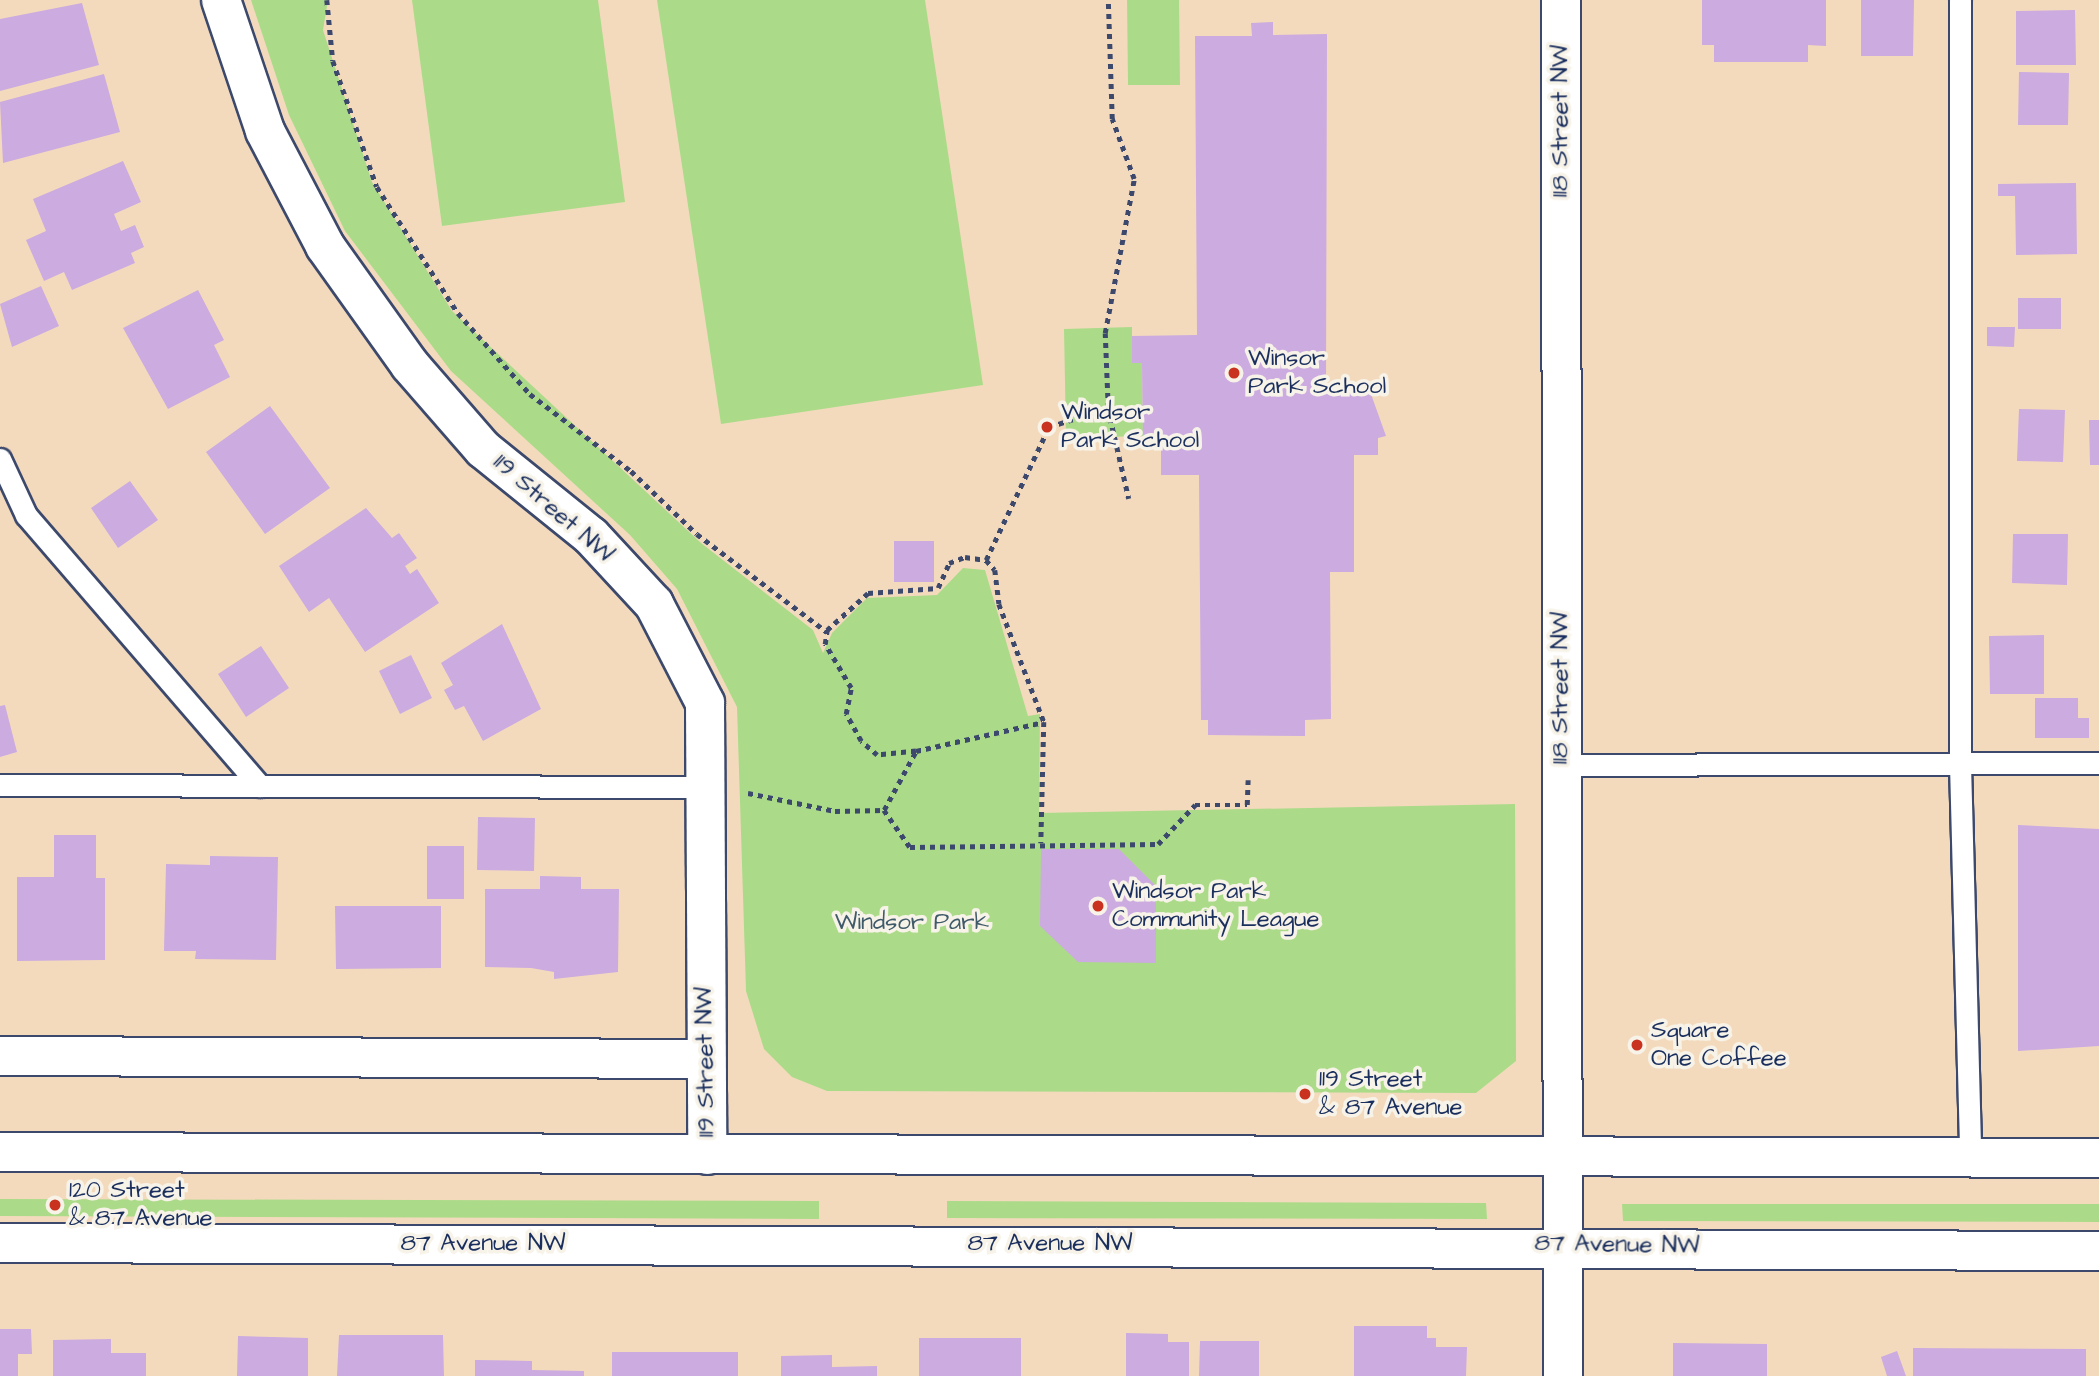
<!DOCTYPE html>
<html>
<head>
<meta charset="utf-8">
<style>
  body { margin:0 }
  #map { position:relative; width:2099px; height:1376px; overflow:hidden; background:#f4dabd; font-family:"Architects Daughter",sans-serif }
  div>[style] { position:absolute }
  [style*='--x'] { left:calc(var(--x)*1px); top:calc(var(--y)*1px); width:calc(var(--w)*1px); rotate:calc(var(--a)*1deg) }
  .green>* { inset:0; background:#abdb89 }
  .building>* { inset:0; background:#cbabe0 }
  .path>* { height:4.5px; margin-top:-2.25px; transform-origin:0; background:repeating-linear-gradient(90deg,#3c496c 0 5px,transparent 0 10px) }
  .roads { filter:drop-shadow(2px 0 #3c496c) drop-shadow(-2px 0 #3c496c) drop-shadow(0 2px #3c496c) drop-shadow(0 -2px #3c496c) }
  .lane>* { height:21px; margin:-10.5px; padding:0 10.5px; transform-origin:10.5px; border-radius:10.5px; background:#fff }
  .street>* { height:38px; margin:-19px; padding:0 19px; transform-origin:19px; border-radius:19px; background:#fff }
  .secondary>* { height:38px; margin:-19px; padding:0 19px; transform-origin:19px; border-radius:19px; background:#fff }
  .dots>* { width:19px; height:19px; translate:-50% -50%; box-sizing:border-box; border:4px solid #f7f3e8; border-radius:50% }
  span { translate:-50% -50%; white-space:nowrap; text-align:center; line-height:1.15; -webkit-text-stroke:7px #f7f3e8; paint-order:stroke }
  .street-label { font-size:24px; color:#1b2f5e }
  .poi-label { font-size:24px; color:#1b2f5e }
  .left { translate:0 -50%; text-align:left }
  .park-label { font-size:24px; color:#3f5a69 }
</style>
</head>
<body>
<div id="map">
  <div class="green">
    <i style="clip-path:polygon(251px 0,328px 0,323px 30px,372px 182px,452px 311px,701px 543px,813px 630px,823px 653px,832px 633px,867px 598px,937px 595px,963px 568px,985px 570px,1028px 716px,1040px 714px,1039px 813px,1515px 804px,1516px 1061px,1476px 1093px,827px 1091px,792px 1077px,764px 1049px,746px 991px,737px 707px,677px 589px,630px 535px,451px 371px,345px 231px,289px 115px)"></i>
    <i style="clip-path:polygon(412px 0,598px 0,625px 202px,442px 226px)"></i>
    <i style="clip-path:polygon(657px 0,925px 0,983px 385px,721px 424px)"></i>
    <i style="clip-path:polygon(1127px 0,1179px 0,1180px 85px,1128px 85px)"></i>
    <i style="clip-path:polygon(1132px 327px,1132px 363px,1142px 363px,1143px 436px,1066px 438px,1064px 329px)"></i>
    <i style="clip-path:polygon(0 1199px,819px 1201px,819px 1219px,0 1216px)"></i>
    <i style="clip-path:polygon(947px 1201px,1486px 1203px,1487px 1219px,947px 1218px)"></i>
    <i style="clip-path:polygon(1622px 1204px,2099px 1204px,2099px 1222px,1623px 1221px)"></i>
  </div>
  <div class="building">
    <i style="clip-path:polygon(1702px 0,1826px 0,1826px 46px,1808px 45px,1808px 62px,1714px 62px,1714px 45px,1702px 45px)"></i>
    <i style="clip-path:polygon(1861px 0,1914px 0,1913px 56px,1861px 56px)"></i>
    <i style="clip-path:polygon(82px 3px,99px 65px,0 91px,0 19px)"></i>
    <i style="clip-path:polygon(2075px 10px,2076px 65px,2016px 65px,2016px 11px)"></i>
    <i style="clip-path:polygon(1273px 22px,1273px 35px,1327px 34px,1326px 392px,1367px 383px,1386px 436px,1378px 438px,1378px 455px,1354px 455px,1354px 572px,1330px 572px,1331px 719px,1305px 720px,1305px 736px,1208px 735px,1208px 720px,1201px 720px,1199px 475px,1161px 475px,1161px 447px,1143px 447px,1142px 363px,1132px 363px,1132px 336px,1197px 335px,1195px 36px,1252px 36px,1251px 23px)"></i>
    <i style="clip-path:polygon(2019px 72px,2069px 73px,2068px 125px,2018px 125px)"></i>
    <i style="clip-path:polygon(104px 74px,120px 132px,3px 163px,0 102px)"></i>
    <i style="clip-path:polygon(123px 161px,141px 202px,114px 214px,121px 231px,135px 225px,144px 247px,131px 253px,135px 263px,72px 290px,64px 272px,44px 281px,26px 240px,46px 231px,33px 199px)"></i>
    <i style="clip-path:polygon(2076px 183px,2077px 254px,2016px 255px,2015px 196px,1998px 196px,1998px 184px)"></i>
    <i style="clip-path:polygon(41px 286px,59px 326px,12px 347px,0 304px)"></i>
    <i style="clip-path:polygon(198px 290px,224px 340px,214px 345px,230px 377px,168px 409px,123px 328px)"></i>
    <i style="clip-path:polygon(2018px 298px,2061px 298px,2061px 329px,2018px 329px)"></i>
    <i style="clip-path:polygon(1987px 327px,2015px 327px,2014px 347px,1987px 346px)"></i>
    <i style="clip-path:polygon(270px 406px,330px 488px,265px 534px,206px 452px)"></i>
    <i style="clip-path:polygon(2019px 409px,2065px 410px,2063px 462px,2017px 461px)"></i>
    <i style="clip-path:polygon(2089px 420px,2099px 420px,2099px 465px,2090px 465px)"></i>
    <i style="clip-path:polygon(130px 481px,158px 520px,118px 548px,91px 508px)"></i>
    <i style="clip-path:polygon(366px 508px,392px 538px,399px 533px,417px 558px,405px 566px,410px 574px,417px 569px,439px 603px,365px 652px,329px 598px,309px 612px,279px 566px)"></i>
    <i style="clip-path:polygon(2013px 534px,2068px 534px,2067px 585px,2012px 583px)"></i>
    <i style="clip-path:polygon(894px 541px,934px 541px,934px 582px,894px 582px)"></i>
    <i style="clip-path:polygon(502px 624px,541px 709px,483px 741px,464px 706px,455px 710px,444px 690px,453px 685px,441px 663px)"></i>
    <i style="clip-path:polygon(2044px 635px,2044px 694px,1990px 694px,1989px 636px)"></i>
    <i style="clip-path:polygon(261px 646px,289px 688px,246px 717px,218px 674px)"></i>
    <i style="clip-path:polygon(411px 655px,432px 698px,400px 714px,379px 671px)"></i>
    <i style="clip-path:polygon(2035px 698px,2078px 698px,2078px 718px,2089px 718px,2089px 738px,2035px 738px)"></i>
    <i style="clip-path:polygon(5px 705px,17px 752px,0 757px,0 706px)"></i>
    <i style="clip-path:polygon(478px 817px,535px 818px,534px 871px,477px 870px)"></i>
    <i style="clip-path:polygon(2018px 825px,2099px 829px,2099px 1046px,2018px 1051px)"></i>
    <i style="clip-path:polygon(54px 835px,96px 835px,96px 878px,105px 878px,105px 960px,17px 961px,17px 877px,54px 877px)"></i>
    <i style="clip-path:polygon(427px 846px,464px 846px,464px 899px,427px 899px)"></i>
    <i style="clip-path:polygon(1041px 849px,1119px 849px,1156px 886px,1156px 963px,1078px 962px,1040px 926px)"></i>
    <i style="clip-path:polygon(210px 856px,278px 857px,276px 960px,195px 959px,196px 951px,164px 951px,166px 864px,210px 865px)"></i>
    <i style="clip-path:polygon(540px 876px,581px 877px,581px 889px,619px 889px,618px 972px,554px 979px,554px 972px,531px 968px,485px 967px,485px 889px,540px 889px)"></i>
    <i style="clip-path:polygon(335px 906px,441px 906px,441px 968px,336px 969px)"></i>
    <i style="clip-path:polygon(1354px 1326px,1427px 1326px,1427px 1338px,1436px 1338px,1436px 1347px,1467px 1347px,1466px 1376px,1354px 1376px)"></i>
    <i style="clip-path:polygon(0 1329px,31px 1329px,32px 1354px,18px 1354px,18px 1376px,0 1376px)"></i>
    <i style="clip-path:polygon(1126px 1333px,1168px 1334px,1168px 1342px,1189px 1342px,1189px 1376px,1126px 1376px)"></i>
    <i style="clip-path:polygon(339px 1335px,443px 1335px,444px 1376px,337px 1376px)"></i>
    <i style="clip-path:polygon(238px 1336px,308px 1338px,308px 1376px,237px 1376px)"></i>
    <i style="clip-path:polygon(919px 1338px,1021px 1338px,1021px 1376px,919px 1376px)"></i>
    <i style="clip-path:polygon(111px 1339px,111px 1353px,146px 1353px,146px 1376px,53px 1376px,53px 1340px)"></i>
    <i style="clip-path:polygon(1200px 1341px,1259px 1341px,1259px 1376px,1199px 1376px)"></i>
    <i style="clip-path:polygon(1673px 1343px,1767px 1344px,1767px 1376px,1673px 1376px)"></i>
    <i style="clip-path:polygon(1913px 1348px,2086px 1349px,2086px 1376px,1913px 1376px)"></i>
    <i style="clip-path:polygon(1897px 1351px,1906px 1376px,1887px 1376px,1881px 1357px)"></i>
    <i style="clip-path:polygon(612px 1352px,738px 1352px,738px 1376px,612px 1376px)"></i>
    <i style="clip-path:polygon(832px 1355px,832px 1367px,877px 1366px,877px 1376px,781px 1376px,781px 1356px)"></i>
    <i style="clip-path:polygon(475px 1360px,532px 1361px,532px 1370px,584px 1371px,584px 1376px,475px 1376px)"></i>
  </div>
  <div class="path">
    <i style="--x:327;--y:0;--w:61;--a:84.4"></i>
    <i style="--x:333;--y:61;--w:133;--a:70.8"></i>
    <i style="--x:377;--y:187;--w:150;--a:57.3"></i>
    <i style="--x:458;--y:313;--w:108;--a:48.4"></i>
    <i style="--x:530;--y:394;--w:127;--a:37.3"></i>
    <i style="--x:631;--y:471;--w:91;--a:43.7"></i>
    <i style="--x:697;--y:534;--w:163;--a:37"></i>
    <i style="--x:1108;--y:408;--w:93;--a:77"></i>
    <i style="--x:986;--y:560;--w:147;--a:-64.7"></i>
    <i style="--x:1049;--y:427;--w:62;--a:-17.9"></i>
    <i style="--x:1108;--y:408;--w:75;--a:-92.3"></i>
    <i style="--x:1105;--y:333;--w:157;--a:-79.3"></i>
    <i style="--x:1134;--y:179;--w:64;--a:-110.1"></i>
    <i style="--x:1112;--y:119;--w:119;--a:-91.9"></i>
    <i style="--x:916;--y:751;--w:39;--a:174"></i>
    <i style="--x:877;--y:755;--w:21;--a:-139"></i>
    <i style="--x:861;--y:741;--w:31;--a:-119"></i>
    <i style="--x:846;--y:714;--w:26;--a:-79"></i>
    <i style="--x:851;--y:688;--w:51;--a:-120.6"></i>
    <i style="--x:825;--y:644;--w:14;--a:-82"></i>
    <i style="--x:827;--y:630;--w:55;--a:-42.1"></i>
    <i style="--x:868;--y:593;--w:70;--a:-4.1"></i>
    <i style="--x:938;--y:588;--w:27;--a:-66"></i>
    <i style="--x:949;--y:563;--w:17;--a:-21"></i>
    <i style="--x:965;--y:557;--w:21;--a:8"></i>
    <i style="--x:986;--y:560;--w:13;--a:48"></i>
    <i style="--x:995;--y:570;--w:34;--a:83"></i>
    <i style="--x:999;--y:604;--w:126;--a:69.1"></i>
    <i style="--x:748;--y:793;--w:89;--a:11.7"></i>
    <i style="--x:835;--y:811;--w:49;--a:-1.2"></i>
    <i style="--x:884;--y:810;--w:45;--a:54.9"></i>
    <i style="--x:910;--y:847;--w:248;--a:-0.7"></i>
    <i style="--x:1158;--y:844;--w:54;--a:-46.5"></i>
    <i style="--x:1195;--y:805;--w:52;--a:0"></i>
    <i style="--x:1247;--y:805;--w:25;--a:-88"></i>
    <i style="--x:884;--y:810;--w:67;--a:-61.5"></i>
    <i style="--x:916;--y:751;--w:131;--a:-12.8"></i>
    <i style="--x:1044;--y:722;--w:121;--a:91.4"></i>
  </div>
  <div class="roads">
    <div class="lane">
      <i style="--x:1960;--y:0;--w:764;--a:90"></i>
      <i style="--x:1960;--y:764;--w:394;--a:88.5"></i>
      <i style="--x:0;--y:459;--w:62;--a:65.1"></i>
      <i style="--x:26;--y:515;--w:358;--a:49.2"></i>
      <i style="--x:1562;--y:765;--w:537;--a:-0.21"></i>
      <i style="--x:0;--y:785;--w:704;--a:0.16"></i>
    </div>
    <div class="street">
      <i style="--x:221;--y:0;--w:138;--a:71.4"></i>
      <i style="--x:265;--y:131;--w:130;--a:62.4"></i>
      <i style="--x:325;--y:246;--w:146;--a:54.5"></i>
      <i style="--x:410;--y:365;--w:111;--a:49"></i>
      <i style="--x:483;--y:449;--w:139;--a:38.9"></i>
      <i style="--x:591;--y:536;--w:93;--a:47.2"></i>
      <i style="--x:654;--y:604;--w:111;--a:62.7"></i>
      <i style="--x:705;--y:703;--w:452;--a:89.7"></i>
      <i style="--x:1561;--y:0;--w:1376;--a:89.92"></i>
      <i style="--x:0;--y:1056;--w:706;--a:0.24"></i>
      <i style="--x:0;--y:1243;--w:2099;--a:0.22"></i>
    </div>
    <div class="secondary">
      <i style="--x:0;--y:1152;--w:2099;--a:0.16"></i>
    </div>
  </div>
  <div class="dots">
    <i style="left:1234px;top:373px;background:#c8321e"></i>
    <i style="left:1047px;top:427px;background:#c8321e"></i>
    <i style="left:1098px;top:906px;background:#c8321e"></i>
    <i style="left:1637px;top:1045px;background:#c8321e"></i>
    <i style="left:1305px;top:1094px;background:#c8321e"></i>
    <i style="left:55px;top:1205px;background:#c8321e"></i>
  </div>
  <div class="street-label">
    <span style="left:1561px;top:121px;rotate:-90deg">118 Street NW</span>
    <span style="left:553px;top:509px;rotate:41deg">119 Street NW</span>
    <span style="left:1561px;top:688px;rotate:-90deg">118 Street NW</span>
    <span style="left:706px;top:1062px;rotate:-91deg">119 Street NW</span>
    <span style="left:483px;top:1244px">87 Avenue NW</span>
    <span style="left:1050px;top:1244px">87 Avenue NW</span>
    <span style="left:1617px;top:1245px;rotate:1deg">87 Avenue NW</span>
  </div>
  <div class="poi-label">
    <span class="left" style="left:1248px;top:373px">Winsor<br>Park School</span>
    <span class="left" style="left:1061px;top:427px">Windsor<br>Park School</span>
    <span class="left" style="left:1112px;top:906px">Windsor Park<br>Community League</span>
    <span class="left" style="left:1651px;top:1045px">Square<br>One Coffee</span>
    <span class="left" style="left:1319px;top:1094px">119 Street<br>&amp; 87 Avenue</span>
    <span class="left" style="left:69px;top:1205px">120 Street<br>&amp; 87 Avenue</span>
  </div>
  <div class="park-label">
    <span style="left:912px;top:923px">Windsor Park</span>
  </div>
</div>
</body>
</html>
